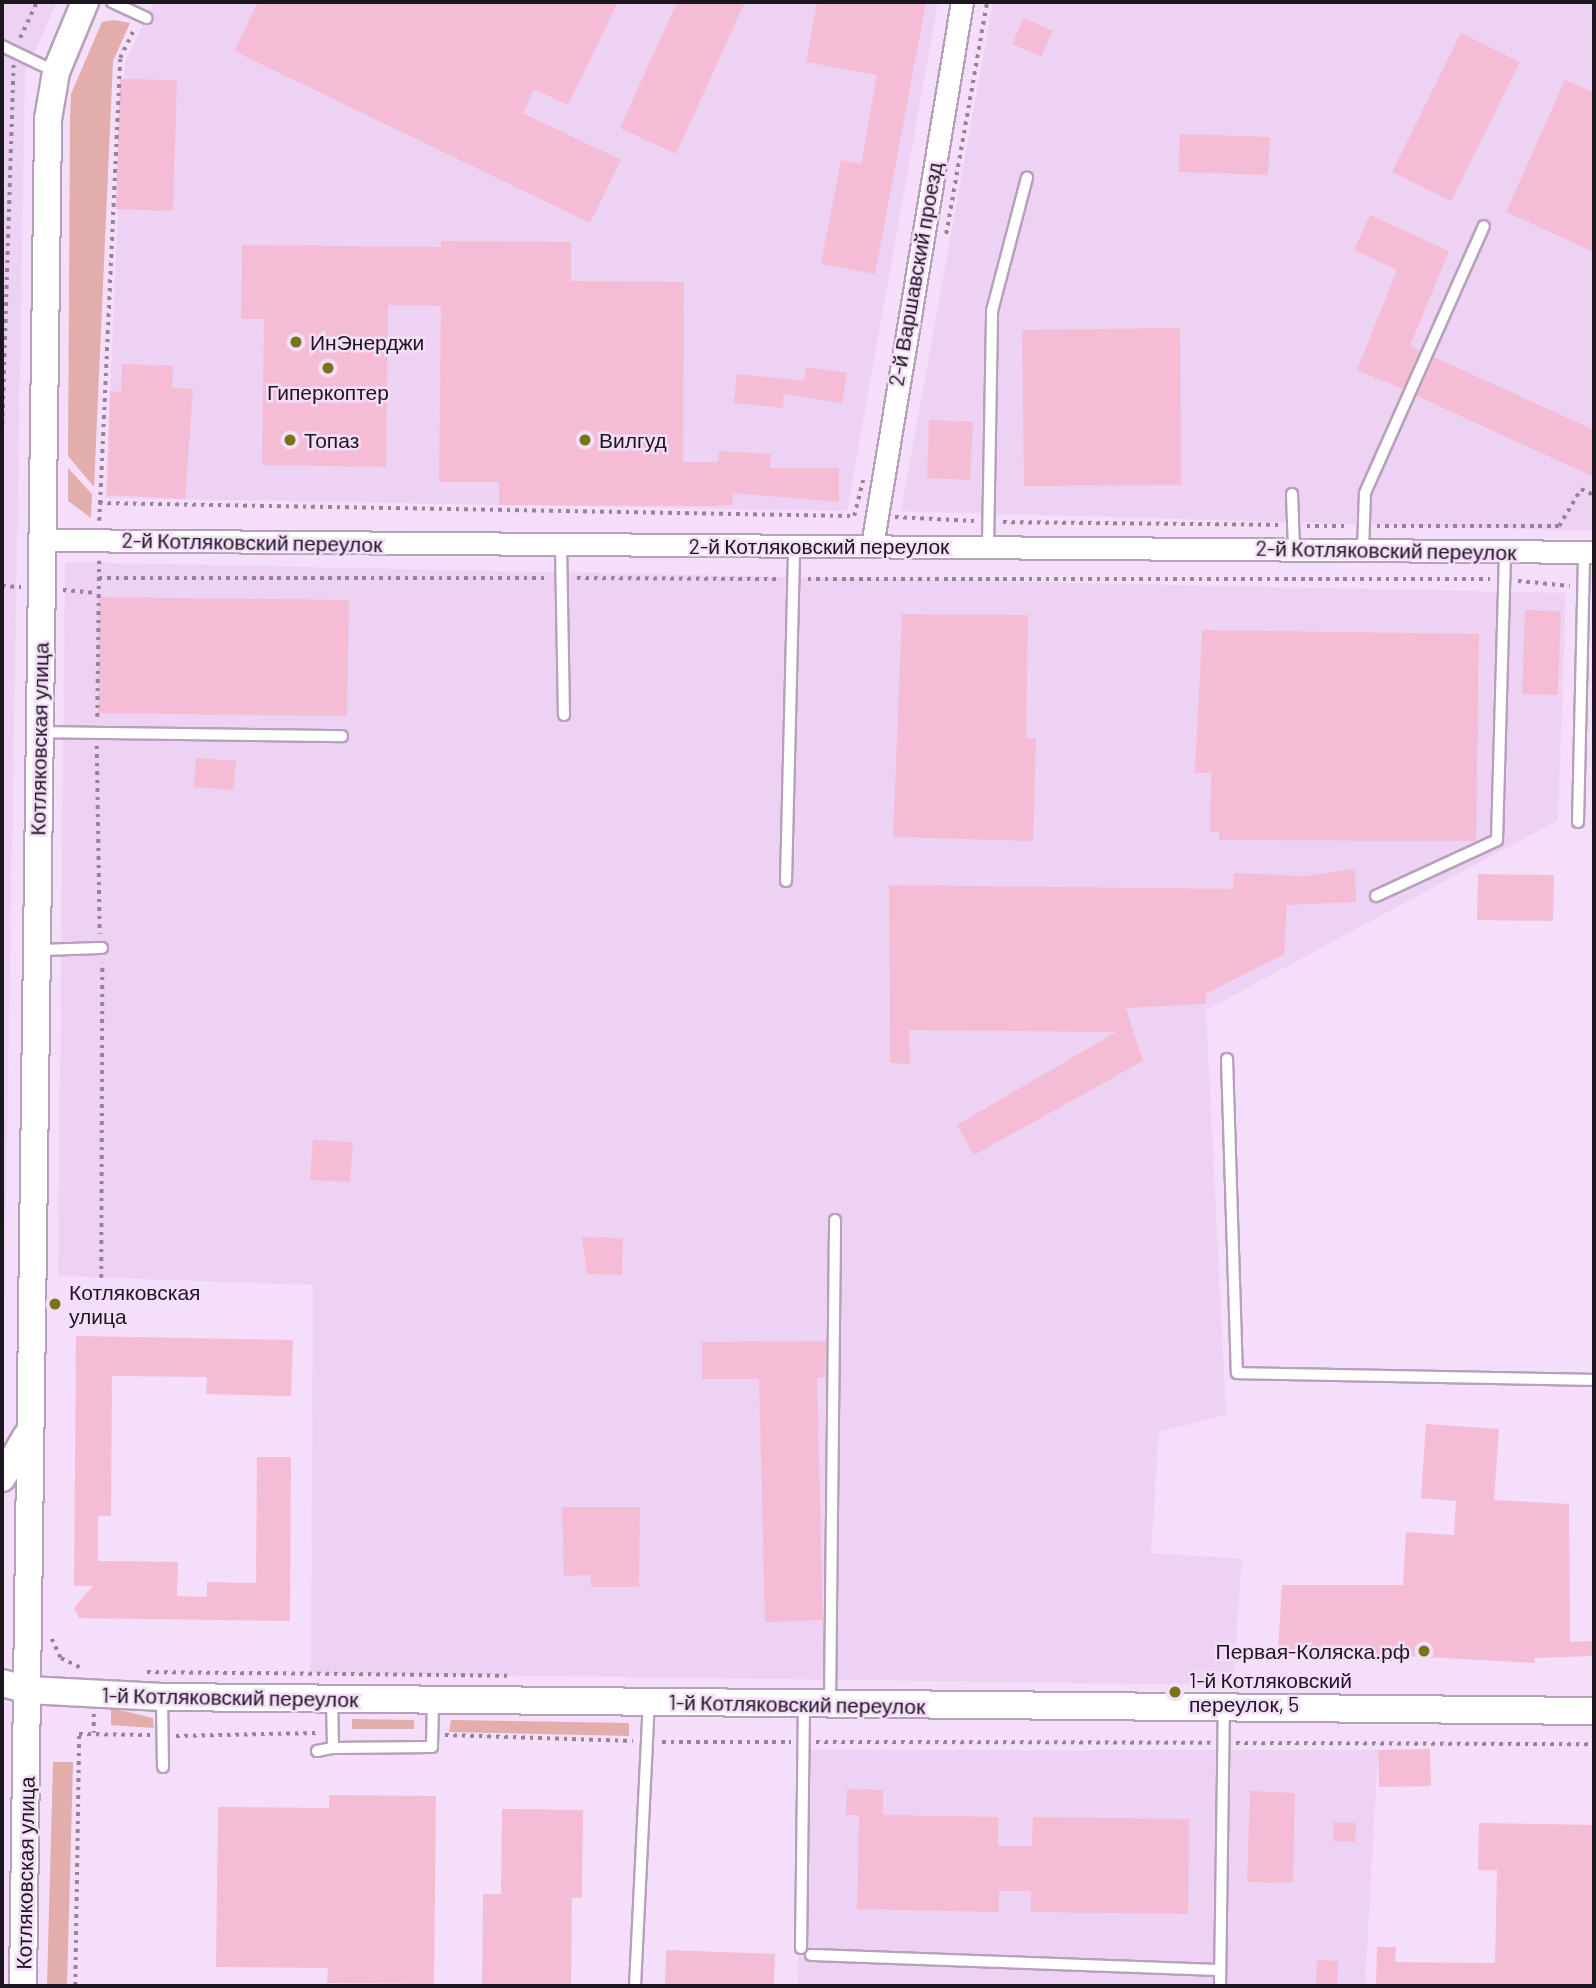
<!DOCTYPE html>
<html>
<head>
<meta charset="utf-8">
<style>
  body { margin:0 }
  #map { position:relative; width:1596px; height:1988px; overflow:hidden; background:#f5def9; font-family:Barlow,sans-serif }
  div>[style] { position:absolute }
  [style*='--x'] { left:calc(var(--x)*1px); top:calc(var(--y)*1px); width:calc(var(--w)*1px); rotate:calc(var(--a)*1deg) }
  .built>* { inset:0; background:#eed2f3 }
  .green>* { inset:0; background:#e2adab }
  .building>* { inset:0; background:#f4bdd5 }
  .path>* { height:3.5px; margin-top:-1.75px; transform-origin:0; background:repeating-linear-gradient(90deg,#958498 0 3.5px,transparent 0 8.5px) }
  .roads { filter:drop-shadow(2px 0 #b6a0ba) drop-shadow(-2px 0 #b6a0ba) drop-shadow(0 2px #b6a0ba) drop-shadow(0 -2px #b6a0ba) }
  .service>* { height:10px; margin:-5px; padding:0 5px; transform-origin:5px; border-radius:5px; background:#fff }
  .minor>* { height:21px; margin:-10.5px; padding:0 10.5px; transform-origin:10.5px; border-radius:10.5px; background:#fff }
  .tertiary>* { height:26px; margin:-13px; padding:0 13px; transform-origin:13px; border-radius:13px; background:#fff }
  .dots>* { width:19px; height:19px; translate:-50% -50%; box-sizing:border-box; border:4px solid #f5def9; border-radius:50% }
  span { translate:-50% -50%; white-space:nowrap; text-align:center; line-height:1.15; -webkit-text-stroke:5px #f5def9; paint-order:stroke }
  .street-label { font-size:21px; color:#1d151f }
  .poi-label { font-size:21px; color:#1d151f }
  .left { translate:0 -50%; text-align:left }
  .right { translate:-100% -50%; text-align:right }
  .frame { position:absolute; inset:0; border:4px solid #1d151f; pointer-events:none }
</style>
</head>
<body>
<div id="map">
  <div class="built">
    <i style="clip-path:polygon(2px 2px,57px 2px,25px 73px,2px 1439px)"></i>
    <i style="clip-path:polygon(154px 2px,938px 2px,847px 511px,105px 498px,125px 62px)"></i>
    <i style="clip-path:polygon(993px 2px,1594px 2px,1594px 531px,901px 511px)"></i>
    <i style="clip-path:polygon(65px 562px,1566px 593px,1558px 820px,1206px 1010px,1226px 1415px,1159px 1432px,1151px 1553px,1242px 1559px,1233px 1685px,311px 1673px,313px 1285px,58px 1276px)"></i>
    <i style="clip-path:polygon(802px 1750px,1378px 1750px,1365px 1986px,798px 1986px)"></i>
  </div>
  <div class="green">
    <i style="clip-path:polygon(114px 20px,130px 23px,113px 61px,94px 487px,68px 456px,70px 119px,71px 94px,102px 22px)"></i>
    <i style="clip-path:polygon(68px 468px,92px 494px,91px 518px,68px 501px)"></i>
    <i style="clip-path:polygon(111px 1708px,153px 1718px,154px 1728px,111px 1725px)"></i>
    <i style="clip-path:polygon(352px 1719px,414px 1720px,414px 1729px,352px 1729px)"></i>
    <i style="clip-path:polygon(451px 1720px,629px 1723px,629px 1736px,449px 1732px)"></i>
    <i style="clip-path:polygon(53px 1762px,73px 1762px,67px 1986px,47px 1986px)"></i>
  </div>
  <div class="building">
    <i style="clip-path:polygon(258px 2px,618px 2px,568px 105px,534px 89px,523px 113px,621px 160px,590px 223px,234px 51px)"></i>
    <i style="clip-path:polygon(677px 2px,745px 2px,676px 154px,620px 128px)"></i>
    <i style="clip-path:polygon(817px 2px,926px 3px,875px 274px,821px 264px,841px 160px,861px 164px,877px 75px,806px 62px)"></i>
    <i style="clip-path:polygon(1024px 18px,1053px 31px,1041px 57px,1012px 44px)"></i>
    <i style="clip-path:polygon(1461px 33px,1520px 62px,1451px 201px,1392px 172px)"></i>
    <i style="clip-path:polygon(120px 79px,177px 80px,173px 211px,116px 209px)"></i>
    <i style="clip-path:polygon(1565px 80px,1594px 93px,1594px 252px,1506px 212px)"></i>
    <i style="clip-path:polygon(1180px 134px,1270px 137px,1268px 175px,1179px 172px)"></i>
    <i style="clip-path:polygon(1370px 215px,1449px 251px,1410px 346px,1420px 351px,1403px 389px,1357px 370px,1397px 270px,1354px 250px)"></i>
    <i style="clip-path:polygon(441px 241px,571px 242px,571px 281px,684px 282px,683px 462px,718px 462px,719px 451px,771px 454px,770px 468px,839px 468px,839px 502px,733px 493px,732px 505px,714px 506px,499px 505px,499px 482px,439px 482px,441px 306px,388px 305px,386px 467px,262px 465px,264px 319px,241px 319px,242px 245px,441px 247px)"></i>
    <i style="clip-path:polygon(1180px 328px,1181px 485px,1024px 486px,1022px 330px)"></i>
    <i style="clip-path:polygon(1434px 357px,1594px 430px,1594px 477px,1417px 396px)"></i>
    <i style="clip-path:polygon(122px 364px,173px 366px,172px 388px,193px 389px,185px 499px,107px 495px,110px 391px,121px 392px)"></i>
    <i style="clip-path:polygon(806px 367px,847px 373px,842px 403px,784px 394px,783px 408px,734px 403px,737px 374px,804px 381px)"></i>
    <i style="clip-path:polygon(929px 420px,973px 422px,970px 480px,927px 478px)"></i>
    <i style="clip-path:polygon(99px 597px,349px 600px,347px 716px,98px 713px)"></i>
    <i style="clip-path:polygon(1525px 610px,1561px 611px,1558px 695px,1522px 694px)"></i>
    <i style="clip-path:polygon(902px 614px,1028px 615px,1026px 738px,1036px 738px,1033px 841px,893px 837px)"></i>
    <i style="clip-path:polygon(1202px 630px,1479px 634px,1476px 841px,1219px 840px,1219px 832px,1210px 832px,1211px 773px,1195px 773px)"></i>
    <i style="clip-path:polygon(196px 758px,236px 761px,233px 790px,194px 787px)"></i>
    <i style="clip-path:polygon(1355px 869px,1356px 902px,1287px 905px,1284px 954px,1206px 994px,1206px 1004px,1126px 1008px,1143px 1061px,974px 1155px,957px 1125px,1116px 1032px,909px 1030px,910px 1064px,890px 1063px,889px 885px,1233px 889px,1234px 873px,1304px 876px)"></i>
    <i style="clip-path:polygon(1478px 874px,1554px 875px,1553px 921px,1477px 920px)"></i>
    <i style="clip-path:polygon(313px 1140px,353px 1142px,350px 1182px,310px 1180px)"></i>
    <i style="clip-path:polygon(582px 1237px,623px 1238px,622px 1275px,587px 1274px)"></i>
    <i style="clip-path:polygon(76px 1336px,293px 1340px,291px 1396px,206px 1394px,207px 1377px,112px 1376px,111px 1516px,98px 1516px,98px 1561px,178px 1562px,177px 1596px,207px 1597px,207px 1582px,256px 1583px,257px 1457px,291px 1457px,290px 1621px,79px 1618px,74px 1608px,93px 1586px,74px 1586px)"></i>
    <i style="clip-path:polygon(826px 1341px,825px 1377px,817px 1378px,823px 1620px,765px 1622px,759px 1379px,702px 1379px,702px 1342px)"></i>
    <i style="clip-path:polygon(1426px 1424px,1499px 1429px,1494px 1500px,1569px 1504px,1570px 1642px,1594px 1641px,1594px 1656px,1535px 1658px,1535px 1663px,1278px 1649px,1282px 1585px,1403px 1585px,1406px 1532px,1454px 1535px,1456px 1501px,1421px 1498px)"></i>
    <i style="clip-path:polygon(562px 1507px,640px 1507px,639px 1587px,591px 1587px,591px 1575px,564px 1576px)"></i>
    <i style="clip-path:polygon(1430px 1749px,1431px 1786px,1379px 1787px,1378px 1750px)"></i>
    <i style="clip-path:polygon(847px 1789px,883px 1790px,883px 1815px,998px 1817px,998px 1846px,1032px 1846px,1033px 1817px,1189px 1819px,1188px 1914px,1031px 1912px,1031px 1891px,999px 1891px,999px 1912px,857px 1909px,859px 1815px,846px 1815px)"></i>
    <i style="clip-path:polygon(1250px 1791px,1295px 1793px,1293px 1883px,1247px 1882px)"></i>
    <i style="clip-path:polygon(329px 1795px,436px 1796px,434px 1984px,327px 1983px,328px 1968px,216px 1967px,218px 1807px,329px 1808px)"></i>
    <i style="clip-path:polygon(502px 1809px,583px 1810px,582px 1898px,572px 1898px,571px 1986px,482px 1986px,483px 1894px,501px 1894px)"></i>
    <i style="clip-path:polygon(1334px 1822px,1356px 1823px,1355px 1842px,1333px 1841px)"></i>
    <i style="clip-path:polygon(1479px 1823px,1594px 1825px,1594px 1986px,1376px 1986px,1377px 1947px,1396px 1947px,1395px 1962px,1495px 1963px,1497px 1870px,1478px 1870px)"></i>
    <i style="clip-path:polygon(666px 1950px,775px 1954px,774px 1986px,665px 1986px)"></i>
    <i style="clip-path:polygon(1317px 1960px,1338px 1961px,1337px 1986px,1316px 1985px)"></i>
  </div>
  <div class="path">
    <i style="--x:20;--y:38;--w:40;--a:-65"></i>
    <i style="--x:946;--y:234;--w:236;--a:-80"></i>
    <i style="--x:2;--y:425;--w:360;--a:-88.2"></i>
    <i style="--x:99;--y:503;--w:755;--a:0.99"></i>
    <i style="--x:854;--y:516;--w:37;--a:-76"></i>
    <i style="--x:895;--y:517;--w:79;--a:2.9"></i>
    <i style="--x:99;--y:521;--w:463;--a:-87.4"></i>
    <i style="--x:120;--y:58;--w:32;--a:-64"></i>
    <i style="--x:1003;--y:522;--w:276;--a:0.6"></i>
    <i style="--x:1307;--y:526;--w:42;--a:0"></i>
    <i style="--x:1377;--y:526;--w:182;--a:0"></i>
    <i style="--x:1559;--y:526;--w:43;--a:-59.3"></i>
    <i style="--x:1581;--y:489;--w:14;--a:25"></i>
    <i style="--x:99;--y:578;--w:449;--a:0"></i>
    <i style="--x:577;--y:578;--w:202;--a:0.3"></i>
    <i style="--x:808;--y:579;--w:682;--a:0"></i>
    <i style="--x:1518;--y:581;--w:52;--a:5.5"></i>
    <i style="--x:2;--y:586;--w:19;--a:3"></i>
    <i style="--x:63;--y:590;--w:34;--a:5"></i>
    <i style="--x:97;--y:717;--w:156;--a:-89.3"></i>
    <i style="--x:97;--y:746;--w:188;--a:89.1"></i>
    <i style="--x:101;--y:1278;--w:315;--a:-89.8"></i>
    <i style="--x:52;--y:1639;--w:21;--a:65"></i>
    <i style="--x:61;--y:1658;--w:25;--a:26"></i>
    <i style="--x:147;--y:1672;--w:364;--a:0.6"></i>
    <i style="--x:94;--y:1714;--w:19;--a:90"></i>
    <i style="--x:445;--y:1735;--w:188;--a:1.8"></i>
    <i style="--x:176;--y:1736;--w:142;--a:-1.2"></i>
    <i style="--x:662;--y:1742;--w:129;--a:0"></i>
    <i style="--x:816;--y:1742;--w:395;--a:0.1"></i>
    <i style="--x:1236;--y:1743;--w:358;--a:0.2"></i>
    <i style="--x:75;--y:1986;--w:252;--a:-89.1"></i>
    <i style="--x:79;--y:1734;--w:71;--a:0.8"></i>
  </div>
  <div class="roads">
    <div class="service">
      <i style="--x:112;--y:2;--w:38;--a:25"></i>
      <i style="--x:2;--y:46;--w:60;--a:25.7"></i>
      <i style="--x:1292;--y:494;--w:55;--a:87.9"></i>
      <i style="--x:561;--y:545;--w:170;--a:89"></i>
      <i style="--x:988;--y:546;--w:235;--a:-89"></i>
      <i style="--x:992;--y:311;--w:138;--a:-75.3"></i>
      <i style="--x:1363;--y:550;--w:57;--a:-88"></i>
      <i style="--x:1365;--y:493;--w:292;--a:-66"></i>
      <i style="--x:39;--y:732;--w:303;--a:0.8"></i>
      <i style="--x:1578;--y:822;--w:270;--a:-88.7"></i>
      <i style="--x:786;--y:881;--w:335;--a:-88.6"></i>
      <i style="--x:1376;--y:896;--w:133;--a:-24.8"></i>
      <i style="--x:1497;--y:840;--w:289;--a:-88.4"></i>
      <i style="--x:39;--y:950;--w:63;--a:-1.8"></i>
      <i style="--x:1227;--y:1059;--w:314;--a:88.2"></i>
      <i style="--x:1237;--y:1373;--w:357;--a:1.1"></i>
      <i style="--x:162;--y:1697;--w:70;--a:89.2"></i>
      <i style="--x:332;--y:1699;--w:49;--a:88.8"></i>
      <i style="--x:333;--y:1748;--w:99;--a:-0.6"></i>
      <i style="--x:432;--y:1747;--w:48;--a:-88.8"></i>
      <i style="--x:830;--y:1704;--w:484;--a:-89.4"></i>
      <i style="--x:317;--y:1751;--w:16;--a:-11"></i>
      <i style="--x:801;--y:1948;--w:242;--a:-89.3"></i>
      <i style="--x:811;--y:1955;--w:409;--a:2.1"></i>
      <i style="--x:635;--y:1986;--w:284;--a:-87.2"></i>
      <i style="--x:1220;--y:1986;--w:277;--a:-89.2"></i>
    </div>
    <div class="minor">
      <i style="--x:43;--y:540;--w:1551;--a:0.44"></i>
      <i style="--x:872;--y:546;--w:551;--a:-80.61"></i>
    </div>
    <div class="tertiary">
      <i style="--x:2;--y:1478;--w:48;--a:-59.7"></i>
      <i style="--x:2;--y:1683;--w:27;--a:15"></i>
      <i style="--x:28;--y:1690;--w:134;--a:3"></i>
      <i style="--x:162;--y:1697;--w:1432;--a:0.56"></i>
      <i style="--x:23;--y:1986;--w:1867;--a:-89.23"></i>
      <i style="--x:48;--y:119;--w:48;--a:-80.3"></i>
      <i style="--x:56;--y:72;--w:76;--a:-67.5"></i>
    </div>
  </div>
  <div class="dots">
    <i style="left:296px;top:342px;background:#76751a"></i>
    <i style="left:328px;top:368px;background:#76751a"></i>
    <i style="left:290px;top:440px;background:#76751a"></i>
    <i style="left:585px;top:440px;background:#76751a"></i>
    <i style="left:55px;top:1304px;background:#76751a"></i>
    <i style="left:1424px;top:1651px;background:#76751a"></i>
    <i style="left:1175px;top:1692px;background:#76751a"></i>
  </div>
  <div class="street-label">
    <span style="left:915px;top:274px;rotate:-80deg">2-й Варшавский проезд</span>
    <span style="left:252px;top:542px;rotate:1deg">2-й Котляковский переулок</span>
    <span style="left:819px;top:546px">2-й Котляковский переулок</span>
    <span style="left:1386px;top:550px;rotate:1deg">2-й Котляковский переулок</span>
    <span style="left:39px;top:739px;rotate:-89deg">Котляковская улица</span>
    <span style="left:230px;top:1697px;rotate:1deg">1-й Котляковский переулок</span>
    <span style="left:797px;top:1704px;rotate:1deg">1-й Котляковский переулок</span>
    <span style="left:25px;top:1873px;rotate:-89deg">Котляковская улица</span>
  </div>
  <div class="poi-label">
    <span class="left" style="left:310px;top:342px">ИнЭнерджи</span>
    <span style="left:328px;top:392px">Гиперкоптер</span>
    <span class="left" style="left:304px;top:440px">Топаз</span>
    <span class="left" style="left:599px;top:440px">Вилгуд</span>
    <span class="left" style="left:69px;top:1304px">Котляковская<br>улица</span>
    <span class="right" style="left:1410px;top:1651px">Первая-Коляска.рф</span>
    <span class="left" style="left:1189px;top:1692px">1-й Котляковский<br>переулок, 5</span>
  </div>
  <div class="frame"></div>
</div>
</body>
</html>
